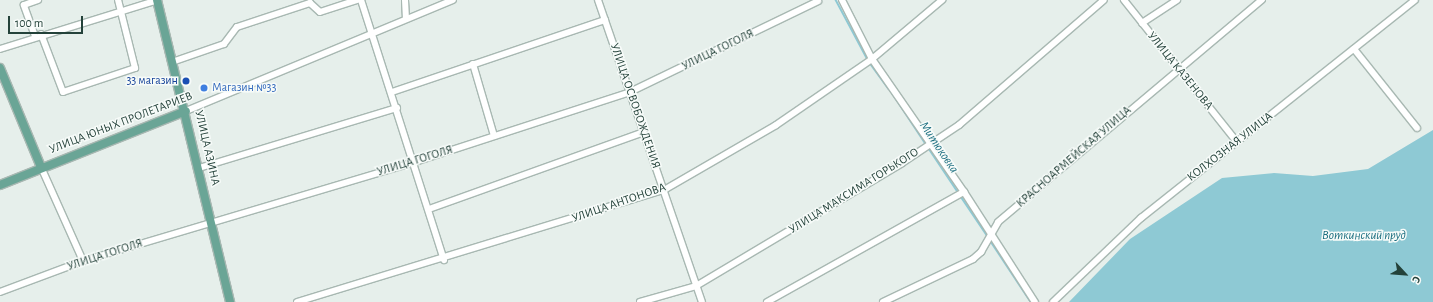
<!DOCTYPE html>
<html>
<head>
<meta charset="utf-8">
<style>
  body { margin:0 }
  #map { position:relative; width:1433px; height:302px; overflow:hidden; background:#e6efeb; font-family:"Alegreya Sans",sans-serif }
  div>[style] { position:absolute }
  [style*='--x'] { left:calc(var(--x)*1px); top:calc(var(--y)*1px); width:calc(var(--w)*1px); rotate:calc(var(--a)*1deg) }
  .water>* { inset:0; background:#8ec9d4 }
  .stream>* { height:1.5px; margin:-0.75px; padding:0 0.75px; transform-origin:0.75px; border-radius:0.75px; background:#8ec9d4 }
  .roads { filter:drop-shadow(1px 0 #a8b8b2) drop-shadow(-1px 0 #a8b8b2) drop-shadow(0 1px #a8b8b2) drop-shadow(0 -1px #a8b8b2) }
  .minor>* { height:6px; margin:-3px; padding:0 3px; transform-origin:3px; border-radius:3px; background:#fff }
  .major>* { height:8px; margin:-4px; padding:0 4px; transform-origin:4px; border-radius:4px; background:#6aa596 }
  .dots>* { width:11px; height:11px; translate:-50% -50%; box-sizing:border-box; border:2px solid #f7fbf9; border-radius:50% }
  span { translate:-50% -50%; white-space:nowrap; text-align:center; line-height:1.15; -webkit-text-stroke:3px #f7fbf9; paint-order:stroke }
  .street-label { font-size:12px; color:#24423a }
  .transit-label { font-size:12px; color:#164399 }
  .right { translate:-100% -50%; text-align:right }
  .shop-label { font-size:12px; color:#366cbe }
  .left { translate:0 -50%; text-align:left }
  .water-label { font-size:13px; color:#1c6f80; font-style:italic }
  .north { position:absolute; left:1385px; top:254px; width:40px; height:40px; -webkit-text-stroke:3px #f7fbf9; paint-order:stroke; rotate:116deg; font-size:11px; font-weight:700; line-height:16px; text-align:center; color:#24423a }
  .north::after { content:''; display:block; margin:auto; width:14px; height:18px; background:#24423a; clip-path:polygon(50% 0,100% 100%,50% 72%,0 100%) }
  .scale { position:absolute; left:8px; top:16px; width:75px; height:18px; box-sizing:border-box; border:2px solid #24423a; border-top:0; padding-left:5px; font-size:12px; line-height:14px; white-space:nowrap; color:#24423a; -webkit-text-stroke:3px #f7fbf9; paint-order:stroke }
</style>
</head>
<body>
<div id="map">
  <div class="water">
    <i style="clip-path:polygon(1433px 130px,1433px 302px,1069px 302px,1130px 239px,1222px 178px,1274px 173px,1313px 176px,1368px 169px)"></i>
  </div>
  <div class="stream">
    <i style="--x:836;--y:0;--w:68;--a:61.9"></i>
    <i style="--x:870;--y:63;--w:32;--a:54"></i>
    <i style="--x:893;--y:94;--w:60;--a:56.6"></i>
    <i style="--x:928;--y:147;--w:54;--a:56.3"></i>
    <i style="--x:960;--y:195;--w:48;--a:56"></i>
    <i style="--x:990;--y:240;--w:74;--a:56.5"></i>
  </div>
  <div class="roads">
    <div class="minor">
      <i style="--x:361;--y:0;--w:273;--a:72.3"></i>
      <i style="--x:405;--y:0;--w:19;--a:87"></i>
      <i style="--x:598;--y:0;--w:319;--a:71"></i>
      <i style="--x:842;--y:0;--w:66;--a:63"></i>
      <i style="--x:872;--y:59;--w:162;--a:55.3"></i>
      <i style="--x:964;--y:192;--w:131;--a:57.2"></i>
      <i style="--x:1124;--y:0;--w:181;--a:51.5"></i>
      <i style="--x:1142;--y:23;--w:42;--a:-33.3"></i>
      <i style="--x:41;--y:34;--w:62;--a:69.2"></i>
      <i style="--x:63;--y:92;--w:76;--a:-18.4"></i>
      <i style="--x:135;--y:68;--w:70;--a:-104"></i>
      <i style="--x:35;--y:36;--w:33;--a:-110"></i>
      <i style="--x:24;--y:5;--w:15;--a:-20"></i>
      <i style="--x:0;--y:49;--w:165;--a:-17.2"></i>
      <i style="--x:1354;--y:49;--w:101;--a:51.4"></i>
      <i style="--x:172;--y:62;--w:55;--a:-19.1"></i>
      <i style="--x:224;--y:44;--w:21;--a:-53"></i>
      <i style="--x:237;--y:27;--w:77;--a:-18.2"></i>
      <i style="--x:310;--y:3;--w:13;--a:42"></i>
      <i style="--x:320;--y:12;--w:40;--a:-18"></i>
      <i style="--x:473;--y:64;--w:75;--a:73.7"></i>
      <i style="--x:392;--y:92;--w:225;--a:-18.7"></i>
      <i style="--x:186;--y:111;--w:289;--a:-22.6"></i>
      <i style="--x:41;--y:167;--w:103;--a:65.9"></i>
      <i style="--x:199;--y:168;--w:207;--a:-16.9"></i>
      <i style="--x:429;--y:209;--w:228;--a:-19.7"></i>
      <i style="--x:0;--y:292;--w:89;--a:-20.5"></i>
      <i style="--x:83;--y:261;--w:346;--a:-16.6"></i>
      <i style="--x:415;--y:162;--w:226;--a:-18"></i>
      <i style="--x:630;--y:92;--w:209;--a:-25.8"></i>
      <i style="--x:297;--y:302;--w:384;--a:-17"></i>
      <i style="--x:664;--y:190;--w:129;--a:-30.1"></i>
      <i style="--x:776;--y:125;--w:116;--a:-34.5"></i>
      <i style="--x:872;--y:59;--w:92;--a:-40.1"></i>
      <i style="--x:640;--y:302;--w:58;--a:-15.9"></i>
      <i style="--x:696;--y:286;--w:240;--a:-30.8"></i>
      <i style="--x:902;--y:163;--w:69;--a:-33.7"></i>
      <i style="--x:959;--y:125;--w:191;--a:-40.8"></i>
      <i style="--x:767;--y:302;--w:226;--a:-29.2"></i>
      <i style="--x:883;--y:302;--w:100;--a:-25.5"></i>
      <i style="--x:973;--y:259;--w:11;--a:-41"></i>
      <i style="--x:981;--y:252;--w:34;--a:-60"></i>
      <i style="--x:998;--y:222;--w:345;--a:-40.1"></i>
      <i style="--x:1053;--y:302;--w:122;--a:-43.7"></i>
      <i style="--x:1141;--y:218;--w:350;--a:-38.5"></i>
    </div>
    <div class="major">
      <i style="--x:157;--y:0;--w:311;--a:76.4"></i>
      <i style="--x:0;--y:68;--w:107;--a:67.5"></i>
      <i style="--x:0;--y:185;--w:200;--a:-21.7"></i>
    </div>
  </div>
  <div class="dots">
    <i style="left:186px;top:81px;background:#1a4fb4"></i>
    <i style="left:204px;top:88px;background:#3f7fe0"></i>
  </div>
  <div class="street-label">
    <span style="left:718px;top:50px;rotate:-26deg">УЛИЦА ГОГОЛЯ</span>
    <span style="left:1180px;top:71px;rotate:51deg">УЛИЦА КАЗЕНОВА</span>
    <span style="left:635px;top:106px;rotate:71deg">УЛИЦА ОСВОБОЖДЕНИЯ</span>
    <span style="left:121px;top:123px;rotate:-21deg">УЛИЦА ЮНЫХ ПРОЛЕТАРИЕВ</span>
    <span style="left:1230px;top:147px;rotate:-38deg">КОЛХОЗНАЯ УЛИЦА</span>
    <span style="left:207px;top:148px;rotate:77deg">УЛИЦА АЗИНА</span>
    <span style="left:1074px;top:157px;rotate:-41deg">КРАСНОАРМЕЙСКАЯ УЛИЦА</span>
    <span style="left:415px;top:161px;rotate:-17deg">УЛИЦА ГОГОЛЯ</span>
    <span style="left:854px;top:191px;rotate:-32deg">УЛИЦА МАКСИМА ГОРЬКОГО</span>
    <span style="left:619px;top:203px;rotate:-19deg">УЛИЦА АНТОНОВА</span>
    <span style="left:105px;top:255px;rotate:-18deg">УЛИЦА ГОГОЛЯ</span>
  </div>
  <div class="transit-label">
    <span class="right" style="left:178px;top:81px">33 магазин</span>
  </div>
  <div class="shop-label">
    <span class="left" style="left:212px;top:88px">Магазин №33</span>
  </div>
  <div class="water-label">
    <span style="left:938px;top:148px;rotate:56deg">Митюковка</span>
    <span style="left:1364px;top:236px">Воткинский пруд</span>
  </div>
  <div class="north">С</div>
  <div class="scale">100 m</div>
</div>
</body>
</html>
